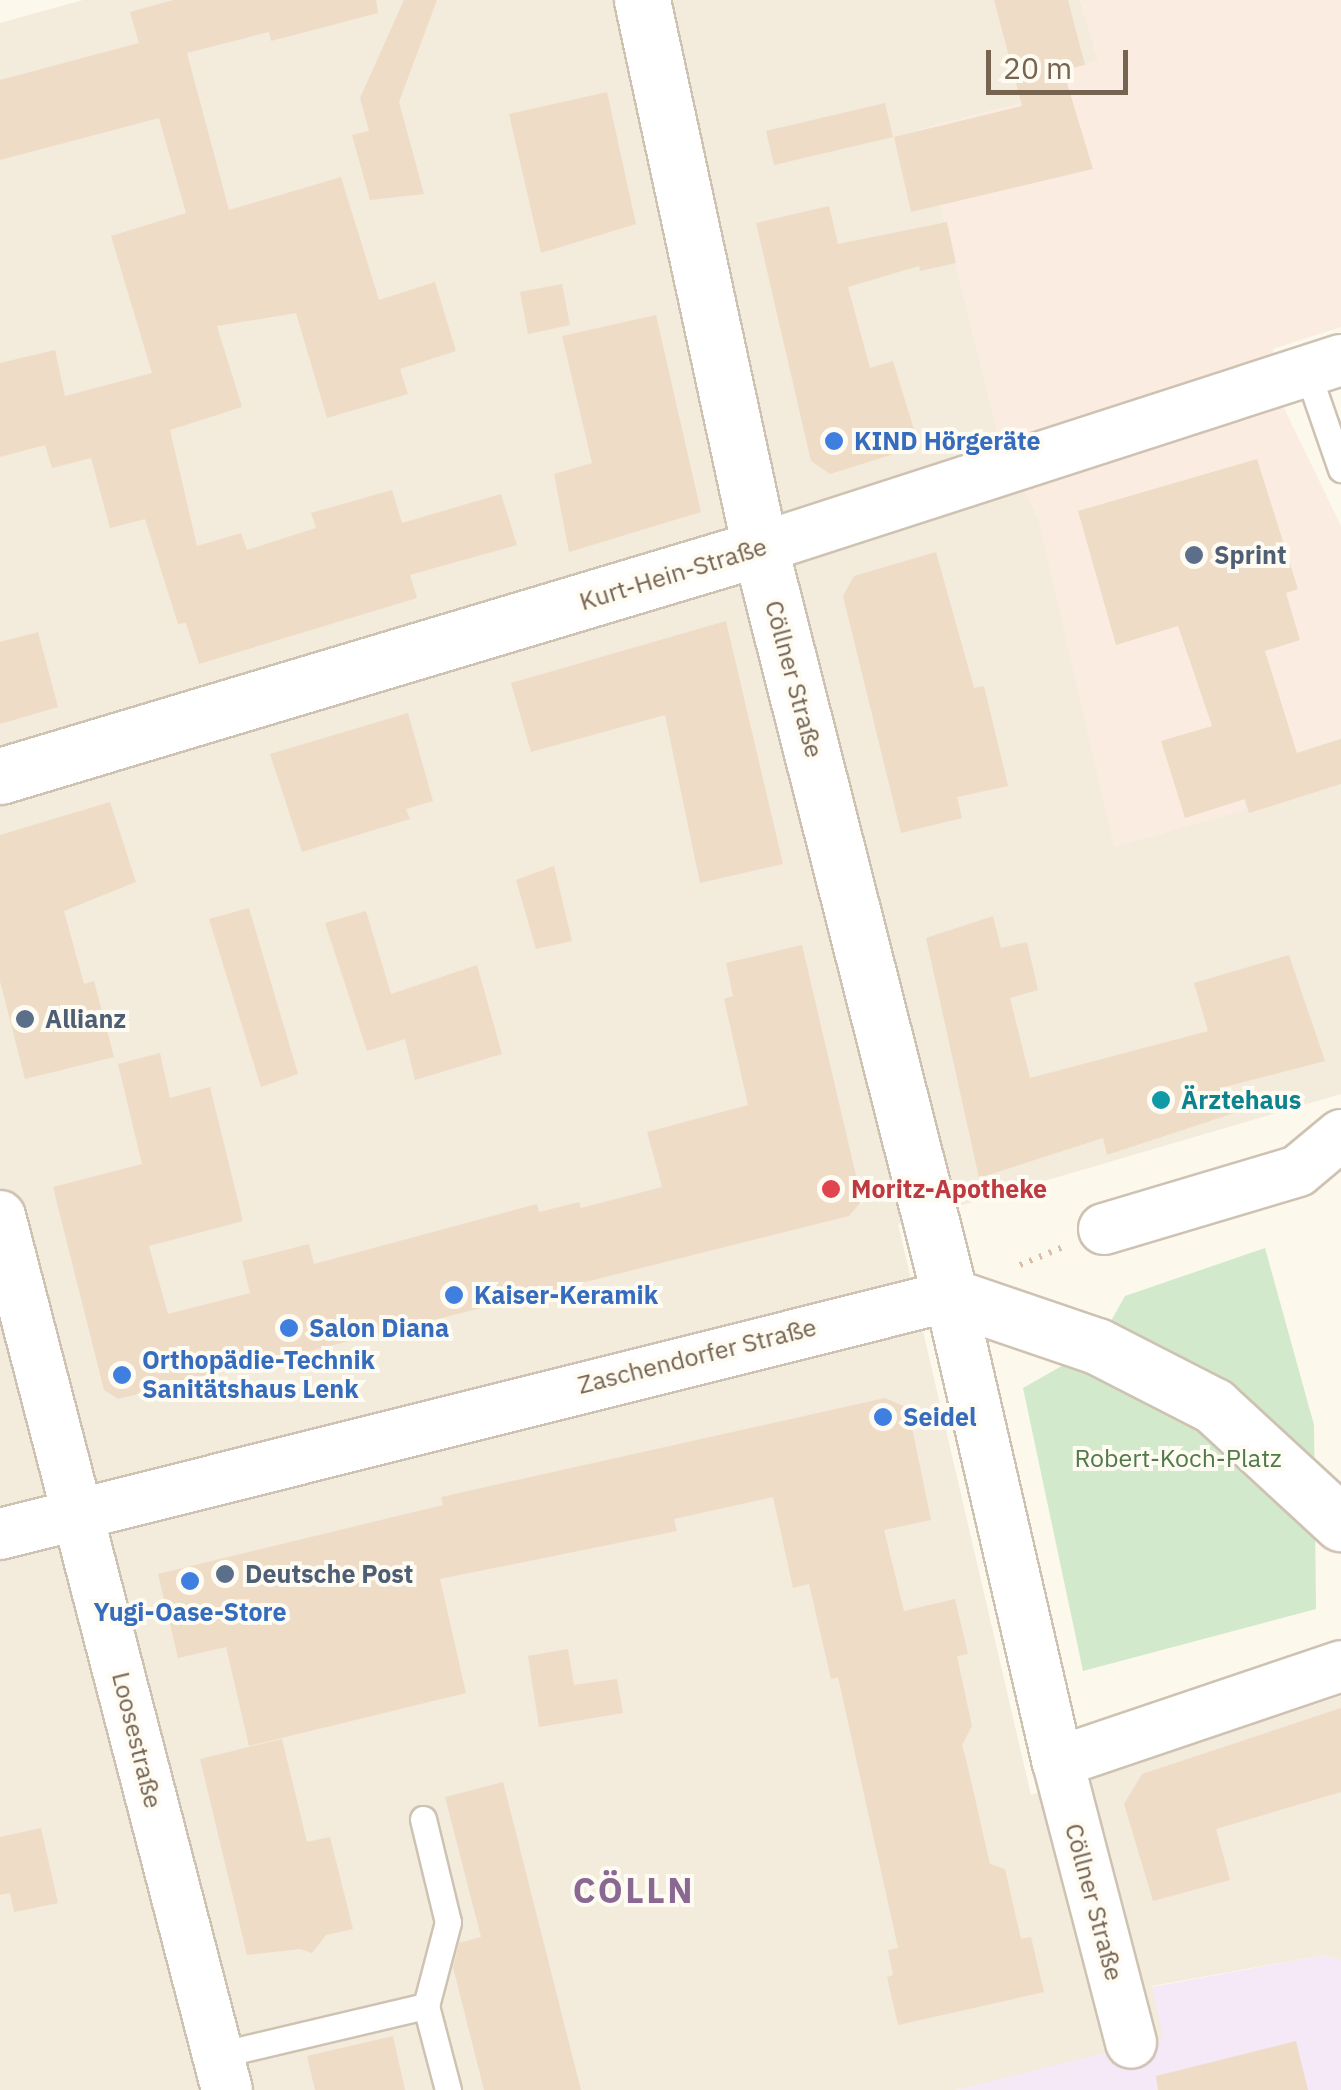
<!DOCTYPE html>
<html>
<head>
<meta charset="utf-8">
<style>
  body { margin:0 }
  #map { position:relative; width:1341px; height:2090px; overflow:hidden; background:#fcf8ec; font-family:"IBM Plex Sans",sans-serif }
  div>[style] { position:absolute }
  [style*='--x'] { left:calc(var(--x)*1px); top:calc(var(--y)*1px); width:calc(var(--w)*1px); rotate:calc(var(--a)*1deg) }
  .residential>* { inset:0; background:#f3ebdb }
  .commercial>* { inset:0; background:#fbece1 }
  .education>* { inset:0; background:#f5e9f8 }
  .green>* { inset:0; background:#d3e9cb }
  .building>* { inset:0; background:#efdcc6 }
  .path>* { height:6px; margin-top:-3px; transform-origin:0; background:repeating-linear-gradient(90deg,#d5bfa8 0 2.5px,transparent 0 10.5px) }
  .roads { filter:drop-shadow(2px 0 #cec2b2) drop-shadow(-2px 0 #cec2b2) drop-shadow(0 2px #cec2b2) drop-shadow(0 -2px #cec2b2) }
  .service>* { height:25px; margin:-12.5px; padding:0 12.5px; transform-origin:12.5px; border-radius:12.5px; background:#fff }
  .minor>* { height:50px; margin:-25px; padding:0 25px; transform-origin:25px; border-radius:25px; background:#fff }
  .tertiary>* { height:55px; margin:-27.5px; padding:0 27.5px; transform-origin:27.5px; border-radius:27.5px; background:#fff }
  .dots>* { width:28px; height:28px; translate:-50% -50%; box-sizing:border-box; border:5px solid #fefbf3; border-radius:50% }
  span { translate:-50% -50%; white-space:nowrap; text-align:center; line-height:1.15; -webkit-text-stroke:8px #fefbf3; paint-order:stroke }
  .shop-label { font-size:25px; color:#366cbe; font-weight:700 }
  .left { translate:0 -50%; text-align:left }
  .service-label { font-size:25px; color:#4e5e75; font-weight:700 }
  .street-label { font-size:25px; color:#766350 }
  .culture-label { font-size:25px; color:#0d838f; font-weight:700 }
  .health-label { font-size:25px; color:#be3a42; font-weight:700 }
  .park-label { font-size:25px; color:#517a49 }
  .district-label { font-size:35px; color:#896891; font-weight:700; letter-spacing:2.5px }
  .scale { position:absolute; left:986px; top:50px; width:142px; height:45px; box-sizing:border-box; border:5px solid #766350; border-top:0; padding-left:12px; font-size:30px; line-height:35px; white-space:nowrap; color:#766350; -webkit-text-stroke:8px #fefbf3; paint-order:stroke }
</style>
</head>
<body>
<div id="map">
  <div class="residential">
    <i style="clip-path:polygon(83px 0,1080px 0,1098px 60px,1064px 92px,921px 129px,998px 433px,1038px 518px,1246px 810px,1234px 771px,1341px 738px,1341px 1094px,898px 1224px,1031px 1795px,1341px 1696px,1341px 1960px,1324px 1955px,1152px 1986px,1164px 2038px,956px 2090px,0 2090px,0 23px)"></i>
  </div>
  <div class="commercial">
    <i style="clip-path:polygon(1080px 0,1341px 0,1341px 327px,1273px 349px,1282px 404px,1341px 526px,1341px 738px,1234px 771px,1246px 810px,1114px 847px,1038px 518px,998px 433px,921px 129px,1064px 92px,1058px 72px,1098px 60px)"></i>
  </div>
  <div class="education">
    <i style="clip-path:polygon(1324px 1955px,1341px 1960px,1341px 2090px,956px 2090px,1163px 2038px,1152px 1987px)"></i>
  </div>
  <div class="green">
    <i style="clip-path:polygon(1265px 1248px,1314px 1425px,1316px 1609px,1083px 1671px,1023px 1388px,1097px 1346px,1125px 1296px)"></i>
  </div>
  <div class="building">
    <i style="clip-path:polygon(173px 0,376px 0,378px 13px,271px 41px,269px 32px,187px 53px,229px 210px,341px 177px,379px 300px,435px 282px,456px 351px,400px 369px,408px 394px,327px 418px,296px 313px,217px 326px,242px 407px,170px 430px,197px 546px,241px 533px,247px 550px,316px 528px,311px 513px,392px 490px,402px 523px,501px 494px,517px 545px,410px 575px,417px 598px,199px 664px,186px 623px,178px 624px,145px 519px,110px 528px,91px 458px,52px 468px,45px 445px,0 457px,0 363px,55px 350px,65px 396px,152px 373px,111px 236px,186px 213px,159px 118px,0 160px,0 80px,139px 43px,130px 12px)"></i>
    <i style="clip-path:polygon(404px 0,437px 0,399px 102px,424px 194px,370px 200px,352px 135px,369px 131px,360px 98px)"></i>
    <i style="clip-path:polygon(994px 0,1068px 0,1085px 65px,1063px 70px,1093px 169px,911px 212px,894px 137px,1022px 106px)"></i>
    <i style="clip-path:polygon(607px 92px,636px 224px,541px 253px,509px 114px)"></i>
    <i style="clip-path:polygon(885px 103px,893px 137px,774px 165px,766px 131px)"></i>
    <i style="clip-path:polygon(829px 206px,838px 244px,947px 222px,956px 263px,920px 271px,919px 266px,848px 287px,870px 368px,893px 361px,919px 446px,830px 474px,811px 461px,756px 223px)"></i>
    <i style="clip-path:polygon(562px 284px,570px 325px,528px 334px,520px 292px)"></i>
    <i style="clip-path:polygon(656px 315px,701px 512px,569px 552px,554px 474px,592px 463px,562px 336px)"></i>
    <i style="clip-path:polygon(1257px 459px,1298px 589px,1286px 593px,1300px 640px,1265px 651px,1297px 753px,1341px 739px,1341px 784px,1249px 813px,1245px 799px,1185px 818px,1161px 741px,1212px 726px,1178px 626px,1116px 645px,1078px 511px)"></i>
    <i style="clip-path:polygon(936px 552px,974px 688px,984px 686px,1008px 786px,957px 797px,962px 818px,901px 833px,843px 596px,854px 576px)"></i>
    <i style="clip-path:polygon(726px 621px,783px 864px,700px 883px,665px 715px,531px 752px,511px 683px)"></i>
    <i style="clip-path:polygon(38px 632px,58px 707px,0 724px,0 642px)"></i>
    <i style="clip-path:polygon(408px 713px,433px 801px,406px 809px,410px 819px,302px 852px,270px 754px)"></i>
    <i style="clip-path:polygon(110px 802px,136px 882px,64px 911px,84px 984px,94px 981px,114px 1057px,25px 1079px,0 981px,0 835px)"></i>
    <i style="clip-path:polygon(554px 866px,572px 941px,536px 949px,516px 880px)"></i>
    <i style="clip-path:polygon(249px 908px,298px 1074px,261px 1087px,209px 919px)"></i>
    <i style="clip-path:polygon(366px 911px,391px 994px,477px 965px,502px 1054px,415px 1080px,405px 1039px,367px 1051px,325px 923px)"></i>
    <i style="clip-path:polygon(993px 916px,1001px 948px,1027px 942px,1038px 990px,1010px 998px,1030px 1078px,1208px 1031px,1194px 983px,1289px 955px,1325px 1061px,1224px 1087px,1234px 1113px,1107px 1155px,1103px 1138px,979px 1178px,926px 938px)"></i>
    <i style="clip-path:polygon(802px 945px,862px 1201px,849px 1216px,118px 1399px,104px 1390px,53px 1187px,142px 1164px,118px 1064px,160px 1053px,170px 1098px,210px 1087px,243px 1221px,149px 1246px,168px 1314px,250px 1293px,242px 1261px,309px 1244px,314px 1264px,537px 1204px,539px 1212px,579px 1202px,581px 1208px,662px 1187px,647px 1132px,748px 1105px,724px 999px,733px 996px,726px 963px)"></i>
    <i style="clip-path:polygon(885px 1398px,908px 1408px,931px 1520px,884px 1530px,904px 1611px,955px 1599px,968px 1654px,957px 1656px,972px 1726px,962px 1745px,966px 1759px,990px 1864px,1005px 1869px,1021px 1939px,1031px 1937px,1044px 1992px,898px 2025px,887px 1977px,893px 1975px,888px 1950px,898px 1948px,838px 1677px,831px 1679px,809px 1584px,793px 1588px,773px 1497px,674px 1519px,677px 1531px,440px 1579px,466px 1693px,249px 1746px,226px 1647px,178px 1658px,158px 1574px,443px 1505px,441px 1497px)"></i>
    <i style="clip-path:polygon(568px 1649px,574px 1685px,617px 1679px,623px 1713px,539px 1727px,528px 1656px)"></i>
    <i style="clip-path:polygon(1341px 1708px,1341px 1792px,1216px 1829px,1230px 1880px,1153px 1901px,1124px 1804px,1142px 1774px)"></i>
    <i style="clip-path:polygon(282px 1739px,307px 1842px,330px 1837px,353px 1929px,326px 1935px,312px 1953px,300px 1949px,247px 1955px,200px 1759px)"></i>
    <i style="clip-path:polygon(503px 1782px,581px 2090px,484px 2090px,453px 1967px,459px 1943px,481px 1937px,445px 1797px)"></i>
    <i style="clip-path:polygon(41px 1828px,58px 1903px,14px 1912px,10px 1893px,0 1895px,0 1837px)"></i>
    <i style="clip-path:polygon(393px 2036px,405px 2090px,315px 2090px,307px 2056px)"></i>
    <i style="clip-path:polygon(1296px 2041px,1308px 2090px,1158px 2090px,1156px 2076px)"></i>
  </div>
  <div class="path">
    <i style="--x:1020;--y:1265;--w:47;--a:-22.7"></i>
  </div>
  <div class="roads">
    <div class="service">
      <i style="--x:1307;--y:371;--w:104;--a:70.9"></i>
      <i style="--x:423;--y:1819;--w:106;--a:76.4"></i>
      <i style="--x:448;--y:1922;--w:87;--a:104.7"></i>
      <i style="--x:426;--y:2006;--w:87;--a:75.3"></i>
      <i style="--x:218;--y:2055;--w:214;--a:-13.3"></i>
    </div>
    <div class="minor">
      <i style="--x:760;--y:548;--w:611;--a:-17.93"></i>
      <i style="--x:0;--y:1216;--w:903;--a:75.44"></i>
      <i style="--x:1104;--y:1229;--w:202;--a:-16.6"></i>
      <i style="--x:1298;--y:1171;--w:56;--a:-39.9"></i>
      <i style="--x:0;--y:1534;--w:979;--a:-14.06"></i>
      <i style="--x:950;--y:1296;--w:478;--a:77"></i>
      <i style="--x:1058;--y:1762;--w:290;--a:75.4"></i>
      <i style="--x:1058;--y:1762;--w:299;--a:-18.7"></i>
    </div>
    <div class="tertiary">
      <i style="--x:642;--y:0;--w:561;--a:77.85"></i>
      <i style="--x:760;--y:548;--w:772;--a:75.75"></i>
      <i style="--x:950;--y:1296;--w:155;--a:18.8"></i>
      <i style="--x:1097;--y:1346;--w:131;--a:27.1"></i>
      <i style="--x:1214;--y:1406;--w:173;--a:42.7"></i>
      <i style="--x:0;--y:776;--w:793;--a:-16.7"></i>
    </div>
  </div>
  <div class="dots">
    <i style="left:834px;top:441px;background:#3f7fe0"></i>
    <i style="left:1194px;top:555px;background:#5c6f8a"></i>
    <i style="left:25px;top:1019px;background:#5c6f8a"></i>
    <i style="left:1161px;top:1100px;background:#0f9aa8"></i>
    <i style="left:831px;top:1189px;background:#e0444e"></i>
    <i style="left:454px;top:1295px;background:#3f7fe0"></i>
    <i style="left:289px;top:1328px;background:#3f7fe0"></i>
    <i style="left:122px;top:1375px;background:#3f7fe0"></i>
    <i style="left:883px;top:1417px;background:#3f7fe0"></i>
    <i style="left:225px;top:1574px;background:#5c6f8a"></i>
    <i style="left:190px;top:1581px;background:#3f7fe0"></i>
  </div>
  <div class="shop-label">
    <span class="left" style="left:854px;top:441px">KIND Hörgeräte</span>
    <span class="left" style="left:474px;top:1295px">Kaiser-Keramik</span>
    <span class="left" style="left:309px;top:1328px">Salon Diana</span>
    <span class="left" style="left:142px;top:1375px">Orthopädie-Technik<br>Sanitätshaus Lenk</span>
    <span class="left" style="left:903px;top:1417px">Seidel</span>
    <span style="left:190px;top:1612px">Yugi-Oase-Store</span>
  </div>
  <div class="service-label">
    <span class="left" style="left:1214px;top:555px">Sprint</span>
    <span class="left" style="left:45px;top:1019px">Allianz</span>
    <span class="left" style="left:245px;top:1574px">Deutsche Post</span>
  </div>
  <div class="street-label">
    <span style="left:673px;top:574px;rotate:-17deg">Kurt-Hein-Straße</span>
    <span style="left:794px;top:679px;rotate:75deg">Cöllner Straße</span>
    <span style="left:697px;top:1356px;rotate:-14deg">Zaschendorfer Straße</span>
    <span style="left:137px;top:1740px;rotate:76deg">Loosestraße</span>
    <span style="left:1094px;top:1902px;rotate:75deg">Cöllner Straße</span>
  </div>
  <div class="culture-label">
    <span class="left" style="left:1181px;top:1100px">Ärztehaus</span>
  </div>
  <div class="health-label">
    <span class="left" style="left:851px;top:1189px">Moritz-Apotheke</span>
  </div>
  <div class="park-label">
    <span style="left:1178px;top:1458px">Robert-Koch-Platz</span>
  </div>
  <div class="district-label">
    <span style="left:634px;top:1890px">CÖLLN</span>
  </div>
  <div class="scale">20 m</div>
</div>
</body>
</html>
